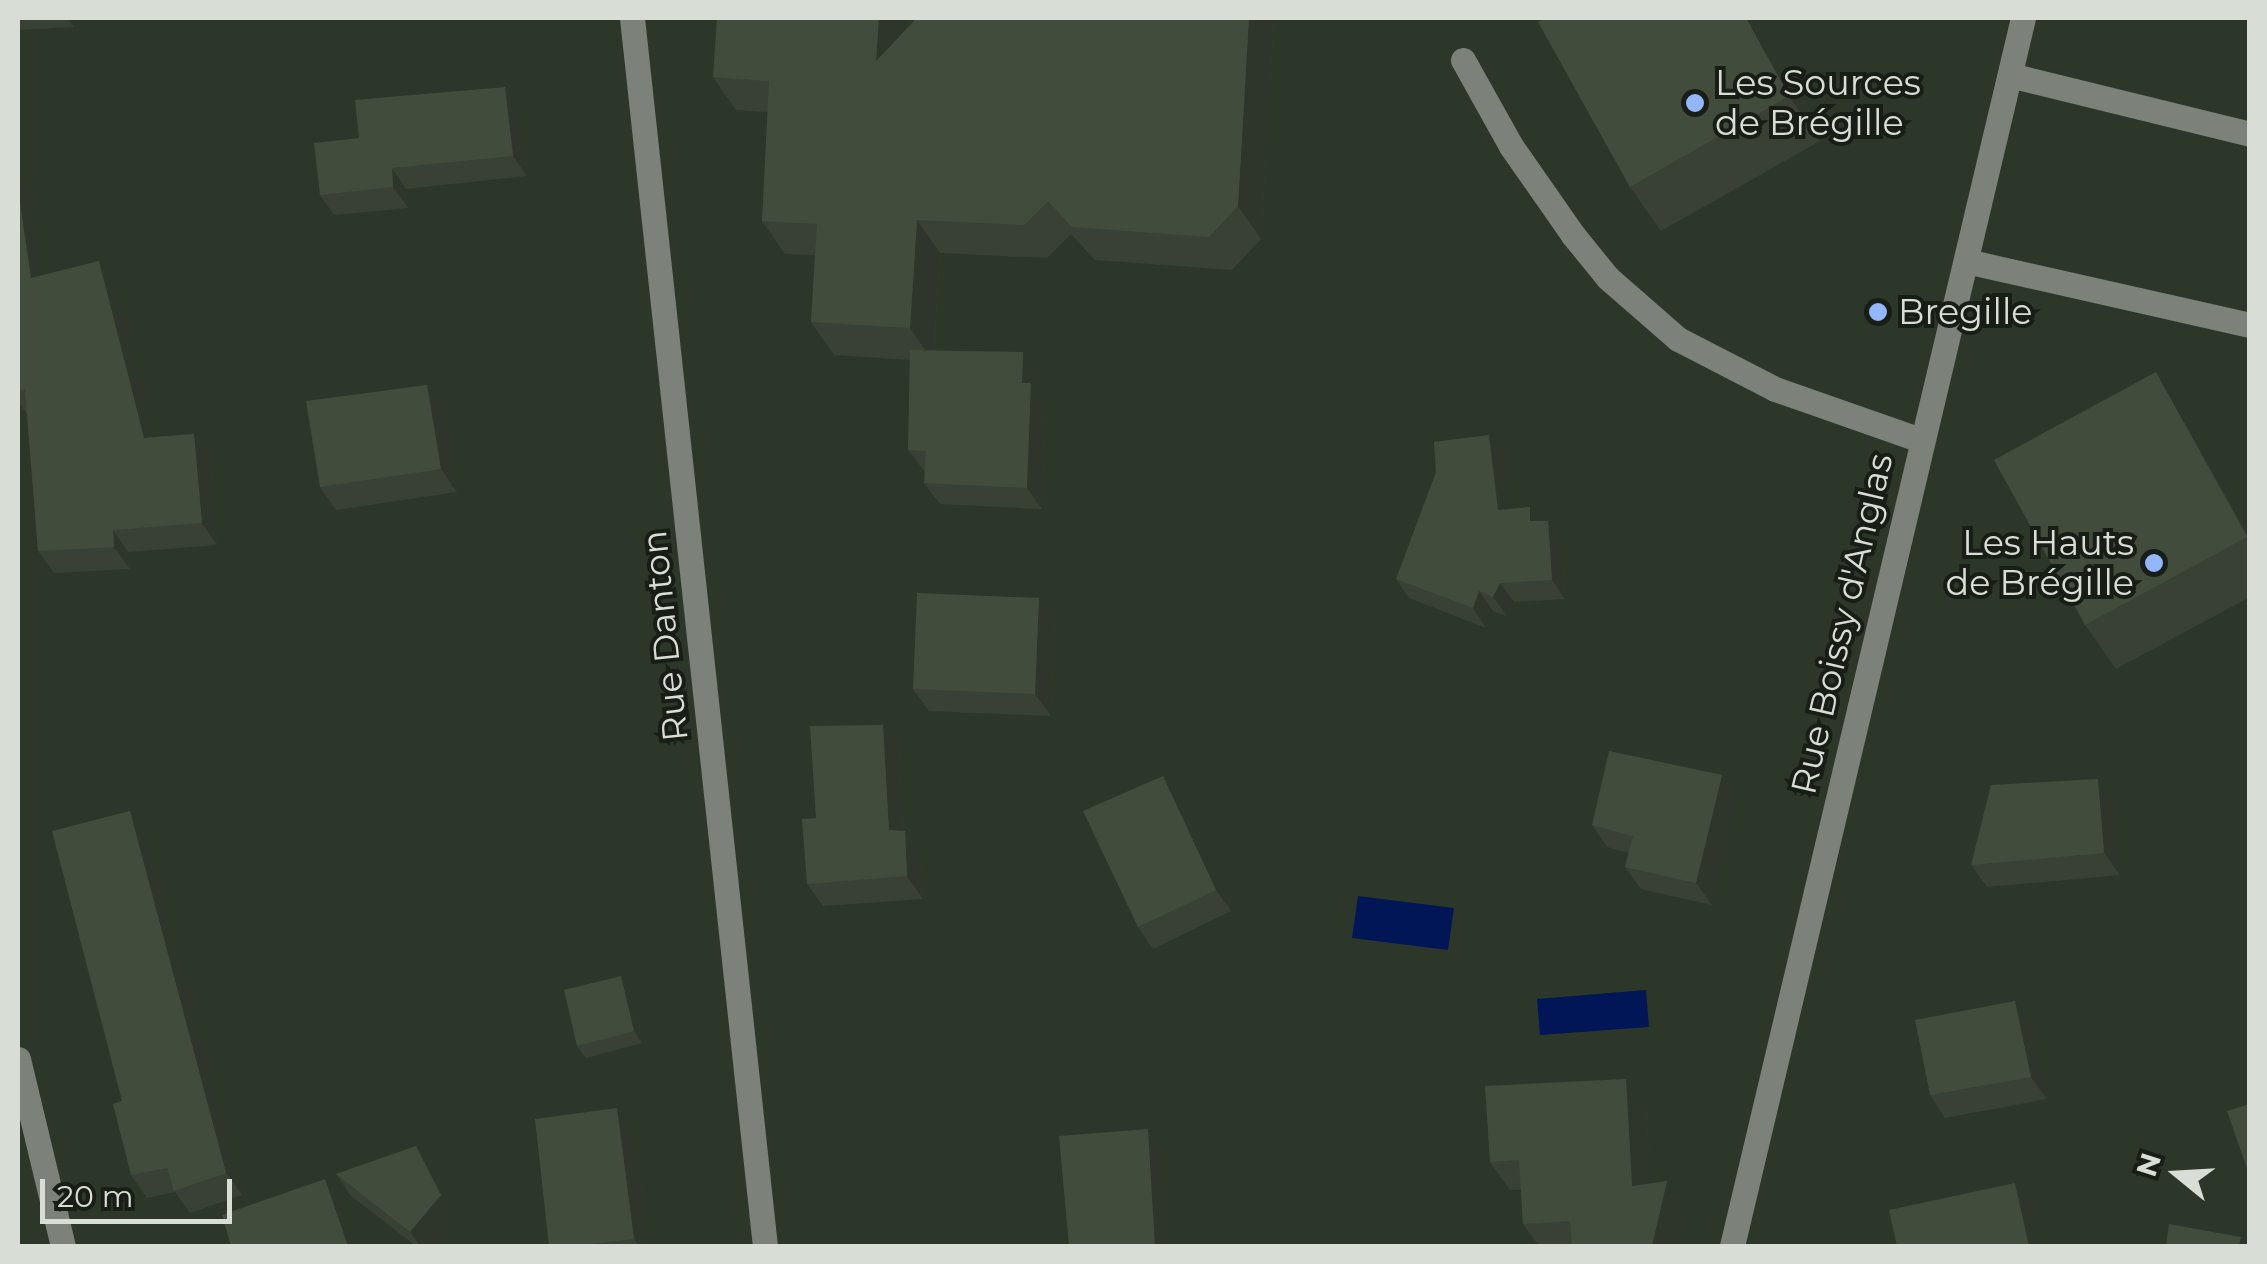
<!DOCTYPE html>
<html>
<head>
<meta charset="utf-8">
<style>
  body { margin:0 }
  #map { position:relative; width:2267px; height:1264px; overflow:hidden; background:#2d3729; font-family:Montserrat,sans-serif }
  div>[style] { position:absolute }
  [style*='--x'] { left:calc(var(--x)*1px); top:calc(var(--y)*1px); width:calc(var(--w)*1px); rotate:calc(var(--a)*1deg) }
  .water>* { inset:0; background:#001657 }
  .minor>* { height:25px; margin:-12.5px; padding:0 12.5px; transform-origin:12.5px; border-radius:12.5px; background:#7c817a }
  .wall>* { inset:0; background:#394134 }
  .shaded-wall>* { inset:0; background:#2e352b }
  .building>* { inset:0; background:#424c3d }
  .dots>* { width:28px; height:28px; translate:-50% -50%; box-sizing:border-box; border:5px solid #181d16; border-radius:50% }
  span { translate:-50% -50%; white-space:nowrap; text-align:center; line-height:1.15; -webkit-text-stroke:8px #181d16; paint-order:stroke }
  .poi-label { font-size:35px; color:#d8ded5 }
  .left { translate:0 -50%; text-align:left }
  .right { translate:-100% -50%; text-align:right }
  .street-label { font-size:35px; color:#d8ded5 }
  .frame { position:absolute; inset:0; border:20px solid #d8ded5; pointer-events:none }
  .north { position:absolute; left:2127px; top:1124px; width:100px; height:100px; -webkit-text-stroke:8px #181d16; paint-order:stroke; rotate:288deg; font-size:28px; font-weight:700; line-height:40px; text-align:center; color:#d8ded5 }
  .north::after { content:''; display:block; margin:auto; width:35px; height:45px; background:#d8ded5; clip-path:polygon(50% 0,100% 100%,50% 72%,0 100%) }
  .scale { position:absolute; left:40px; top:1179px; width:192px; height:45px; box-sizing:border-box; border:5px solid #d8ded5; border-top:0; padding-left:12px; font-size:30px; line-height:35px; white-space:nowrap; color:#d8ded5; -webkit-text-stroke:8px #181d16; paint-order:stroke }
</style>
</head>
<body>
<div id="map">
  <div class="water">
    <i style="clip-path:polygon(1358px 896px,1454px 908px,1448px 950px,1352px 938px)"></i>
    <i style="clip-path:polygon(1646px 990px,1649px 1027px,1540px 1035px,1537px 999px)"></i>
  </div>
  <div class="minor">
    <i style="--x:632;--y:18;--w:1235;--a:83.82"></i>
    <i style="--x:1463;--y:60;--w:98;--a:60.8"></i>
    <i style="--x:1511;--y:146;--w:108;--a:55.1"></i>
    <i style="--x:1573;--y:235;--w:55;--a:50.9"></i>
    <i style="--x:1608;--y:278;--w:93;--a:41.1"></i>
    <i style="--x:1678;--y:339;--w:109;--a:27.3"></i>
    <i style="--x:1775;--y:389;--w:155;--a:19.3"></i>
    <i style="--x:2010;--y:75;--w:247;--a:13.8"></i>
    <i style="--x:1966;--y:261;--w:291;--a:12.7"></i>
    <i style="--x:18;--y:1059;--w:192;--a:76.5"></i>
    <i style="--x:1732;--y:1246;--w:1262;--a:-76.67"></i>
  </div>
  <div class="wall">
    <i style="clip-path:polygon(18px 18px,74px 18px,74px 27px,18px 30px)"></i>
    <i style="clip-path:polygon(917px 18px,1274px 18px,1261px 239px,1232px 270px,1095px 260px,1071px 234px,1047px 258px,940px 253px,934px 351px,1023px 352px,1038px 374px,1037px 393px,1046px 405px,1042px 509px,940px 504px,924px 483px,925px 472px,908px 450px,910px 360px,834px 355px,811px 322px,815px 255px,785px 254px,762px 221px,768px 112px,736px 110px,713px 77px,904px 31px)"></i>
    <i style="clip-path:polygon(1545px 18px,1753px 18px,1820px 141px,1661px 231px,1630px 187px)"></i>
    <i style="clip-path:polygon(505px 87px,519px 108px,527px 176px,406px 189px,408px 208px,334px 215px,320px 195px,359px 138px)"></i>
    <i style="clip-path:polygon(18px 171px,30px 188px,42px 275px,115px 283px,153px 437px,194px 434px,210px 456px,217px 545px,128px 552px,130px 569px,54px 573px,38px 551px,27px 414px,18px 402px)"></i>
    <i style="clip-path:polygon(427px 385px,443px 407px,457px 492px,336px 510px,320px 487px)"></i>
    <i style="clip-path:polygon(2187px 416px,2250px 529px,2250px 597px,2116px 669px,2085px 625px)"></i>
    <i style="clip-path:polygon(1503px 455px,1509px 509px,1530px 507px,1540px 521px,1548px 521px,1562px 541px,1565px 599px,1514px 602px,1507px 616px,1493px 611px,1486px 628px,1409px 598px,1396px 579px)"></i>
    <i style="clip-path:polygon(1039px 598px,1055px 620px,1051px 716px,929px 711px,913px 689px)"></i>
    <i style="clip-path:polygon(883px 725px,899px 747px,903px 830px,905px 831px,921px 853px,923px 899px,823px 906px,807px 884px,816px 818px)"></i>
    <i style="clip-path:polygon(1722px 775px,1738px 798px,1712px 905px,1641px 889px,1625px 867px,1629px 853px,1607px 847px,1592px 825px)"></i>
    <i style="clip-path:polygon(1163px 776px,1178px 798px,1231px 911px,1153px 949px,1138px 927px)"></i>
    <i style="clip-path:polygon(2113px 802px,2120px 875px,1987px 887px,1971px 865px)"></i>
    <i style="clip-path:polygon(145px 833px,242px 1195px,190px 1213px,175px 1192px,147px 1198px,131px 1175px,122px 1101px)"></i>
    <i style="clip-path:polygon(630px 988px,642px 1043px,586px 1058px,577px 1046px)"></i>
    <i style="clip-path:polygon(2031px 1024px,2047px 1099px,1945px 1118px,1930px 1095px)"></i>
    <i style="clip-path:polygon(1626px 1079px,1646px 1108px,1651px 1184px,1667px 1181px,1687px 1210px,1679px 1246px,1539px 1246px,1523px 1224px,1521px 1190px,1510px 1190px,1490px 1162px)"></i>
    <i style="clip-path:polygon(633px 1130px,648px 1246px,549px 1246px)"></i>
    <i style="clip-path:polygon(416px 1146px,432px 1168px,456px 1217px,433px 1246px,416px 1246px,351px 1196px,336px 1174px)"></i>
  </div>
  <div class="shaded-wall">
    <i style="clip-path:polygon(67px 18px,74px 18px,74px 27px)"></i>
    <i style="clip-path:polygon(879px 18px,905px 18px,899px 94px,876px 61px)"></i>
    <i style="clip-path:polygon(1249px 18px,1274px 18px,1261px 239px,1238px 206px)"></i>
    <i style="clip-path:polygon(1746px 18px,1753px 18px,1820px 141px,1789px 96px)"></i>
    <i style="clip-path:polygon(505px 87px,519px 108px,527px 176px,513px 156px)"></i>
    <i style="clip-path:polygon(392px 168px,406px 189px,408px 208px,393px 187px)"></i>
    <i style="clip-path:polygon(18px 171px,30px 188px,46px 300px,31px 278px,18px 189px)"></i>
    <i style="clip-path:polygon(917px 220px,940px 253px,933px 361px,910px 328px)"></i>
    <i style="clip-path:polygon(99px 261px,115px 283px,159px 460px,144px 438px)"></i>
    <i style="clip-path:polygon(1023px 352px,1038px 374px,1037px 393px,1046px 405px,1042px 509px,1027px 488px,1022px 383px)"></i>
    <i style="clip-path:polygon(2156px 372px,2187px 416px,2250px 529px,2250px 540px)"></i>
    <i style="clip-path:polygon(427px 385px,443px 407px,457px 492px,441px 469px)"></i>
    <i style="clip-path:polygon(194px 434px,210px 456px,217px 545px,202px 523px)"></i>
    <i style="clip-path:polygon(1489px 435px,1503px 455px,1512px 529px,1498px 510px)"></i>
    <i style="clip-path:polygon(1530px 507px,1544px 526px,1530px 521px)"></i>
    <i style="clip-path:polygon(1548px 521px,1562px 541px,1565px 599px,1552px 580px)"></i>
    <i style="clip-path:polygon(113px 530px,128px 552px,130px 569px,114px 547px)"></i>
    <i style="clip-path:polygon(1500px 583px,1514px 602px,1507px 616px,1493px 597px)"></i>
    <i style="clip-path:polygon(1479px 591px,1493px 611px,1486px 628px,1473px 608px)"></i>
    <i style="clip-path:polygon(1039px 598px,1055px 620px,1051px 716px,1035px 694px)"></i>
    <i style="clip-path:polygon(883px 725px,899px 747px,904px 852px,889px 830px)"></i>
    <i style="clip-path:polygon(1722px 775px,1738px 798px,1712px 905px,1696px 883px)"></i>
    <i style="clip-path:polygon(1163px 776px,1178px 798px,1231px 911px,1216px 890px)"></i>
    <i style="clip-path:polygon(2098px 779px,2113px 802px,2120px 875px,2104px 853px)"></i>
    <i style="clip-path:polygon(130px 811px,145px 833px,242px 1195px,226px 1173px)"></i>
    <i style="clip-path:polygon(905px 831px,921px 853px,923px 899px,907px 876px)"></i>
    <i style="clip-path:polygon(621px 976px,630px 988px,642px 1043px,634px 1031px)"></i>
    <i style="clip-path:polygon(2015px 1001px,2031px 1024px,2047px 1099px,2031px 1077px)"></i>
    <i style="clip-path:polygon(1626px 1079px,1646px 1108px,1653px 1215px,1632px 1186px)"></i>
    <i style="clip-path:polygon(617px 1108px,633px 1130px,648px 1246px,639px 1246px,634px 1239px)"></i>
    <i style="clip-path:polygon(1148px 1129px,1163px 1151px,1169px 1246px,1155px 1246px)"></i>
    <i style="clip-path:polygon(416px 1146px,432px 1168px,456px 1217px,433px 1246px,420px 1246px,410px 1232px)"></i>
    <i style="clip-path:polygon(325px 1179px,340px 1200px,356px 1246px,348px 1246px)"></i>
    <i style="clip-path:polygon(1667px 1181px,1687px 1210px,1679px 1246px,1652px 1246px)"></i>
    <i style="clip-path:polygon(2015px 1183px,2030px 1204px,2039px 1246px,2029px 1246px)"></i>
    <i style="clip-path:polygon(2241px 1237px,2248px 1246px,2239px 1246px)"></i>
  </div>
  <div class="building">
    <i style="clip-path:polygon(717px 18px,879px 18px,876px 61px,917px 18px,1249px 18px,1238px 206px,1209px 237px,1072px 227px,1048px 201px,1024px 225px,917px 220px,910px 328px,811px 322px,817px 224px,762px 221px,769px 81px,713px 77px)"></i>
    <i style="clip-path:polygon(1545px 18px,1746px 18px,1789px 96px,1630px 187px,1538px 22px)"></i>
    <i style="clip-path:polygon(505px 87px,513px 156px,392px 168px,393px 187px,320px 195px,314px 143px,359px 138px,355px 100px)"></i>
    <i style="clip-path:polygon(18px 189px,31px 278px,99px 261px,144px 438px,194px 434px,202px 523px,113px 530px,114px 547px,38px 551px,25px 389px,18px 391px)"></i>
    <i style="clip-path:polygon(910px 350px,1023px 352px,1022px 383px,1031px 383px,1027px 488px,924px 483px,926px 451px,908px 450px)"></i>
    <i style="clip-path:polygon(2156px 372px,2247px 537px,2085px 625px,1994px 460px)"></i>
    <i style="clip-path:polygon(427px 385px,441px 469px,320px 487px,306px 401px)"></i>
    <i style="clip-path:polygon(1489px 435px,1498px 510px,1530px 507px,1530px 521px,1548px 521px,1552px 580px,1500px 583px,1493px 597px,1479px 591px,1473px 608px,1396px 579px,1436px 472px,1434px 442px)"></i>
    <i style="clip-path:polygon(917px 593px,1039px 598px,1035px 694px,913px 689px)"></i>
    <i style="clip-path:polygon(883px 725px,889px 830px,905px 831px,907px 876px,807px 884px,802px 819px,816px 818px,810px 726px)"></i>
    <i style="clip-path:polygon(1609px 751px,1722px 775px,1696px 883px,1625px 867px,1633px 836px,1592px 825px)"></i>
    <i style="clip-path:polygon(1163px 776px,1216px 890px,1138px 927px,1083px 811px)"></i>
    <i style="clip-path:polygon(2098px 779px,2104px 853px,1971px 865px,1991px 785px)"></i>
    <i style="clip-path:polygon(130px 811px,226px 1173px,174px 1191px,167px 1168px,131px 1175px,113px 1104px,122px 1101px,52px 831px)"></i>
    <i style="clip-path:polygon(621px 976px,634px 1031px,577px 1046px,564px 990px)"></i>
    <i style="clip-path:polygon(2015px 1001px,2031px 1077px,1930px 1095px,1915px 1020px)"></i>
    <i style="clip-path:polygon(1626px 1079px,1632px 1186px,1667px 1181px,1652px 1246px,1572px 1246px,1570px 1221px,1523px 1224px,1519px 1160px,1490px 1162px,1485px 1086px)"></i>
    <i style="clip-path:polygon(2250px 1104px,2250px 1177px,2227px 1111px)"></i>
    <i style="clip-path:polygon(617px 1108px,634px 1239px,571px 1246px,549px 1246px,535px 1119px)"></i>
    <i style="clip-path:polygon(1148px 1129px,1155px 1246px,1069px 1246px,1059px 1136px)"></i>
    <i style="clip-path:polygon(416px 1146px,441px 1195px,410px 1232px,336px 1174px)"></i>
    <i style="clip-path:polygon(325px 1179px,348px 1246px,231px 1246px,222px 1215px)"></i>
    <i style="clip-path:polygon(2015px 1183px,2029px 1246px,1897px 1246px,1889px 1210px)"></i>
    <i style="clip-path:polygon(2169px 1224px,2241px 1237px,2239px 1246px,2166px 1246px)"></i>
  </div>
  <div class="dots">
    <i style="left:1695px;top:103px;background:#93b7fd"></i>
    <i style="left:1878px;top:312px;background:#93b7fd"></i>
    <i style="left:2154px;top:563px;background:#93b7fd"></i>
  </div>
  <div class="poi-label">
    <span class="left" style="left:1715px;top:103px">Les Sources<br>de Brégille</span>
    <span class="left" style="left:1898px;top:312px">Bregille</span>
    <span class="right" style="left:2134px;top:563px">Les Hauts<br>de Brégille</span>
  </div>
  <div class="street-label">
    <span style="left:1842px;top:624px;rotate:-77deg">Rue Boissy d'Anglas</span>
    <span style="left:665px;top:636px;rotate:-96deg">Rue Danton</span>
  </div>
  <div class="frame"></div>
  <div class="north">N</div>
  <div class="scale">20 m</div>
</div>
</body>
</html>
